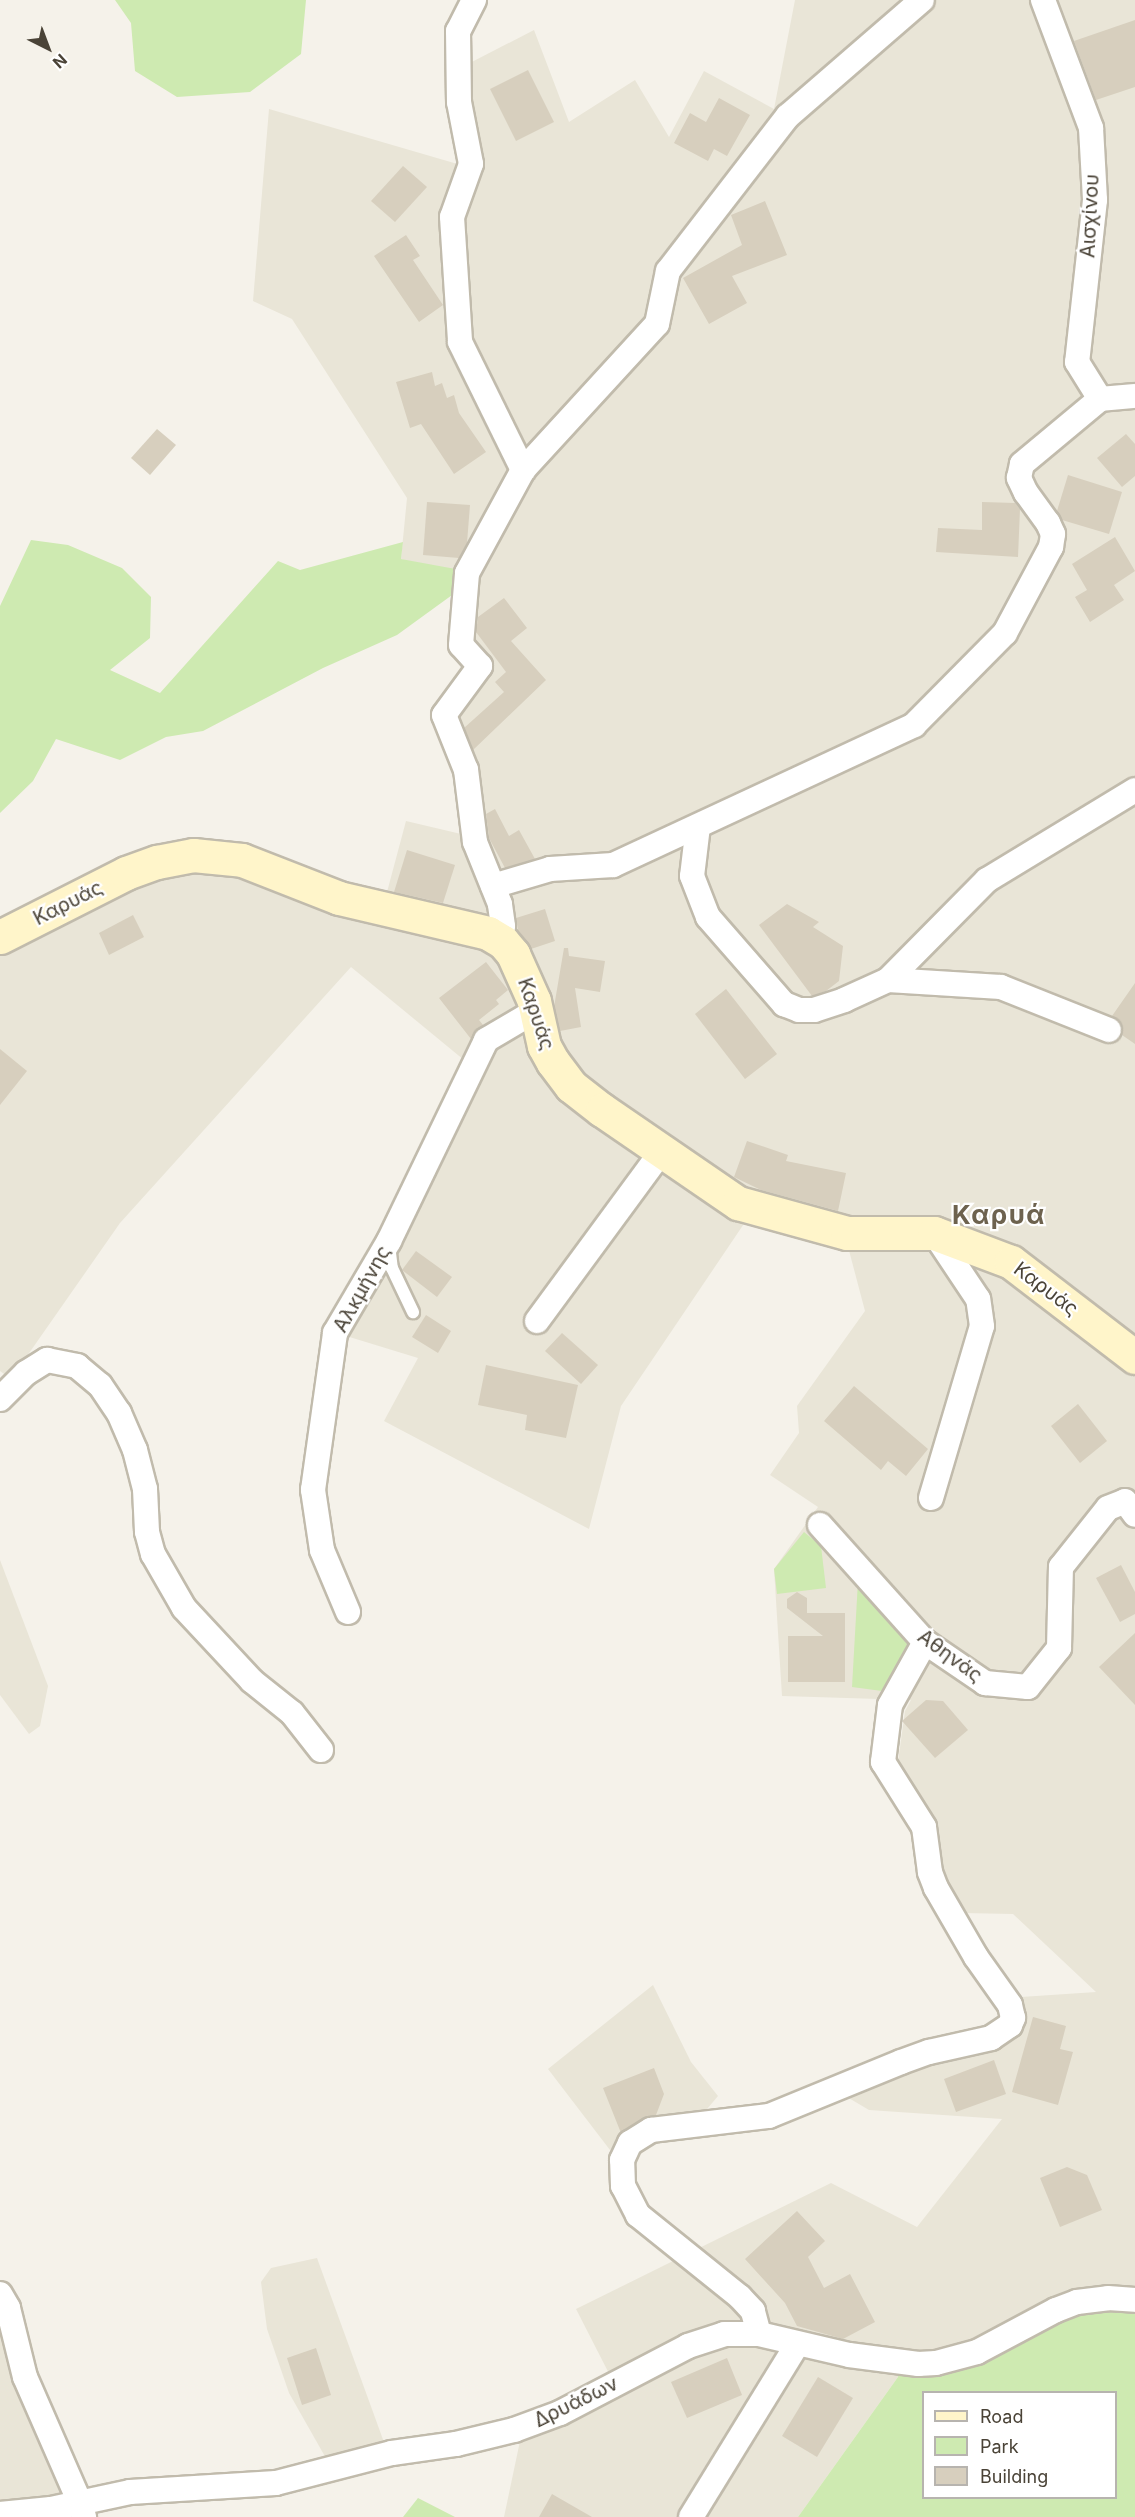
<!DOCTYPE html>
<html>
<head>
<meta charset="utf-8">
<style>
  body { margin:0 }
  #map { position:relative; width:1135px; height:2517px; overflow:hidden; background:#f5f2ea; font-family:Inter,sans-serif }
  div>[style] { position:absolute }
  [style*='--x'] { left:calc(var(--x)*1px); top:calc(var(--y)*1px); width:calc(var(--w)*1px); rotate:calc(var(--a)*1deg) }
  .residential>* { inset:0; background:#e9e5d7 }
  .green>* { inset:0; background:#ceeab1 }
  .building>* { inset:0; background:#d7cfbe }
  .roads { filter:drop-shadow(2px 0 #c1bbac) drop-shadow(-2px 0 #c1bbac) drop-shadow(0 2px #c1bbac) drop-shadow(0 -2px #c1bbac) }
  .lane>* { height:12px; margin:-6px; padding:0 6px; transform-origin:6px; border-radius:6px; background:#fff }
  .street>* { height:24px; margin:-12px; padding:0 12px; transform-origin:12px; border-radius:12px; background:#fff }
  .secondary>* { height:33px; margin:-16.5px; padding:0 16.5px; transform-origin:16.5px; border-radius:16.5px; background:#fff5ca }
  span { translate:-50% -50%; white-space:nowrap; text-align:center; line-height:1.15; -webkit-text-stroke:4.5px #fff; paint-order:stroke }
  .street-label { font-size:20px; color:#4a4337 }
  .district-label { font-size:26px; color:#6d624e; font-weight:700; letter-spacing:1.5px }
  .legend { position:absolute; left:922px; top:2391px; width:195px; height:108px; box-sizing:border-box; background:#fff; border:2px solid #b7b4af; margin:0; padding:8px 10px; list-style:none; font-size:18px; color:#4a4337 }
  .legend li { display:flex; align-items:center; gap:12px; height:30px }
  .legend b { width:30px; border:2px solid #b7b4af }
  .north { position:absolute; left:18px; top:18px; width:60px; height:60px; -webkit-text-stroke:4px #fff; paint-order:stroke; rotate:138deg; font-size:16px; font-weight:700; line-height:24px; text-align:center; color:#4a4337 }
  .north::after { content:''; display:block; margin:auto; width:21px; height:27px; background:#4a4337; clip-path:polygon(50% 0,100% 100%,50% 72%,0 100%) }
</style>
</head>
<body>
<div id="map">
  <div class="residential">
    <i style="clip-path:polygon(795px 0,1135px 0,1135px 2288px,1101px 2286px,1070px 2291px,1033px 2306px,1000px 2329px,964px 2346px,929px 2355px,901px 2353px,898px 2377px,798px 2517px,504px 2517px,520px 2441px,619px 2393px,576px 2309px,831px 2183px,917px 2227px,1002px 2119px,869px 2110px,842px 2094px,1019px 2026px,1021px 1997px,1096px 1992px,1013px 1914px,962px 1913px,941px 1874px,934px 1826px,898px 1762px,905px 1711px,911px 1700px,782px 1696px,774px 1569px,818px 1507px,770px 1475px,799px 1433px,797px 1406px,865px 1311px,842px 1224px,760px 1200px,621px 1406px,589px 1529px,384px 1421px,418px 1358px,343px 1335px,481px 1074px,351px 967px,120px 1223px,11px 1379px,0 1371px,0 946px,124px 886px,200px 869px,231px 874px,379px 922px,406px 821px,478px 838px,456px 721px,492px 673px,464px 643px,472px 587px,401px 559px,407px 498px,292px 319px,253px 301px,269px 109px,478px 170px,481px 159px,466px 65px,534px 30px,569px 122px,635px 80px,669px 137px,704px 71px,774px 109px)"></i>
    <i style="clip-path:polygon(0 1560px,48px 1686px,40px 1726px,29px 1734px,0 1695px)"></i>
    <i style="clip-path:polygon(653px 1985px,691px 2062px,718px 2096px,702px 2115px,630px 2134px,610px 2150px,548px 2069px)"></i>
    <i style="clip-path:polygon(317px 2258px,385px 2445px,327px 2460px,289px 2393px,267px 2329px,261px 2282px,271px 2268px)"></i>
    <i style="clip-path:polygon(3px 2333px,70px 2499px,0 2509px,0 2335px)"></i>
  </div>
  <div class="green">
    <i style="clip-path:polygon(115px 0,306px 0,301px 54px,250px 92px,177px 97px,135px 71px,131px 23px)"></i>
    <i style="clip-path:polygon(31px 540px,68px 545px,122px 568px,151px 597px,150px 638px,110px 670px,160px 693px,278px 561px,300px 570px,403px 542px,401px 559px,461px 570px,459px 590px,397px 635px,323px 668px,203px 731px,166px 737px,120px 760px,56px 739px,33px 781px,0 813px,0 606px)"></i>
    <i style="clip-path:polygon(804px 1532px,821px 1546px,826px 1588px,777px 1594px,774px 1569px)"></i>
    <i style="clip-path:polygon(858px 1581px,912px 1636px,882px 1691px,852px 1687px)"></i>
    <i style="clip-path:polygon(evenodd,1135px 2303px,1135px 2517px,798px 2517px,898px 2377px,899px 2366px,1056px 2314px,1135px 2303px,924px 2392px,1116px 2392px,1116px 2498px,924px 2498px,924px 2392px)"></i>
    <i style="clip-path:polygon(418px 2498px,455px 2517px,403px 2517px)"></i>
  </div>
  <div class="building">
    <i style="clip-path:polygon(1135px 20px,1135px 87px,1096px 100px,1074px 41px)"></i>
    <i style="clip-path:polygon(528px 70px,554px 122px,516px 141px,490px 89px)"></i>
    <i style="clip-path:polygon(719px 98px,750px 115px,727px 156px,714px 149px,708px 161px,674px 143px,690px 113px,706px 122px)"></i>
    <i style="clip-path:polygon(403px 166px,427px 187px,395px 222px,371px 201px)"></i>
    <i style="clip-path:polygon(765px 201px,787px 255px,732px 276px,747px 303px,709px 324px,683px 278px,742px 245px,731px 215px)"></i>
    <i style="clip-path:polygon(406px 235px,420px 256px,413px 260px,443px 305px,419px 322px,374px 256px)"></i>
    <i style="clip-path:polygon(432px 372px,435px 386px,442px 383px,447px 398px,454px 395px,459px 413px,486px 452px,454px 474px,421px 424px,410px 428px,396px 382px)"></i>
    <i style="clip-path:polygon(157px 429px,176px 445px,150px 475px,131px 458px)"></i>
    <i style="clip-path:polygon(1126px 434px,1135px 444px,1135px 476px,1122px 487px,1097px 458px)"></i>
    <i style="clip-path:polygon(1068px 475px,1122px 492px,1109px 534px,1062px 520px,1057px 511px)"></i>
    <i style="clip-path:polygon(427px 502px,470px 505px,467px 543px,459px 558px,423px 555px)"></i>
    <i style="clip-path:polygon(982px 502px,1015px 503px,1020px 509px,1018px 557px,936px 552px,938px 528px,982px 530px)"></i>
    <i style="clip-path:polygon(1115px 537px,1135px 571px,1114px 585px,1124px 600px,1090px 622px,1075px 597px,1087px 590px,1072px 564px)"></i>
    <i style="clip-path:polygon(504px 598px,527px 628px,511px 641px,546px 680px,473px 750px,464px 728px,504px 692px,495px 682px,506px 672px,476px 632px,478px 617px)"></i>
    <i style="clip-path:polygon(495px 809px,509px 836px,519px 830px,535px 859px,505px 868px,489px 838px,486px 814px)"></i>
    <i style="clip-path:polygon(407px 850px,455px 865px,443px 903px,394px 892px)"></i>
    <i style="clip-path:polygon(787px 904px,819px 922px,813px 927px,843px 946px,839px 981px,826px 991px,812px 996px,759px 925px)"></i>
    <i style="clip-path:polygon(545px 909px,555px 941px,531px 949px,518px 931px,516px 918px)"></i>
    <i style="clip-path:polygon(133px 915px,144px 937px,109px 955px,99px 933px)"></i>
    <i style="clip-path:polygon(564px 948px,568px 948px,569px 956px,605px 961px,600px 992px,575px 988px,581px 1027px,560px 1031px,554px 1007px)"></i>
    <i style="clip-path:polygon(486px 962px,508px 990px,496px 1000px,499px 1004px,479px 1020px,483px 1025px,471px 1039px,439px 998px)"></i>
    <i style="clip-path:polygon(1135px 983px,1135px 1044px,1122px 1035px,1120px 1022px,1112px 1016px)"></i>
    <i style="clip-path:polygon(726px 989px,777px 1054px,745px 1079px,695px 1014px)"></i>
    <i style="clip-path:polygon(0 1049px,27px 1071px,0 1105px)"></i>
    <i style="clip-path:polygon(747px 1141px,788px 1155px,786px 1161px,846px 1173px,838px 1211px,761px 1190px,734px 1177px)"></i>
    <i style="clip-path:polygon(416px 1251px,452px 1277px,437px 1297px,402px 1270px)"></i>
    <i style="clip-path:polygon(426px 1315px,451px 1331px,438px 1353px,412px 1337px)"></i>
    <i style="clip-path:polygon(562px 1333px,598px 1365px,581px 1384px,545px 1351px)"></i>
    <i style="clip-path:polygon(486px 1365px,578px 1385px,566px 1438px,525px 1430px,527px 1415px,478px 1405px)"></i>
    <i style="clip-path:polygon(854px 1386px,928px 1449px,906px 1476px,888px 1461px,881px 1470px,824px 1421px)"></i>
    <i style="clip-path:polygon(1078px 1404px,1107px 1441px,1080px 1463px,1051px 1426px)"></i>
    <i style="clip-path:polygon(1121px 1565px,1135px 1592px,1135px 1614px,1120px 1622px,1096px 1578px)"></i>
    <i style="clip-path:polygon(797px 1592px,807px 1598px,807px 1613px,845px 1613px,845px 1682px,788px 1682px,788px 1636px,823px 1636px,787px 1608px,787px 1599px)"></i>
    <i style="clip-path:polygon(1135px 1633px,1135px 1705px,1099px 1667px)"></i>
    <i style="clip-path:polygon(926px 1700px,943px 1701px,968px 1730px,935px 1758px,902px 1721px)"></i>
    <i style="clip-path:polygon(1033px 2017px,1066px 2026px,1060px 2049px,1073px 2052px,1058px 2105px,1012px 2092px)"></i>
    <i style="clip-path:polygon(994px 2060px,1006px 2094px,956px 2112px,944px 2079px)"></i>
    <i style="clip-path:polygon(654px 2068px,664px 2094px,656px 2115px,644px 2118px,621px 2133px,603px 2088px)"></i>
    <i style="clip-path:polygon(1067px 2167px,1087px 2175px,1102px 2210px,1060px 2227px,1040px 2178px)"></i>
    <i style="clip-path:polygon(797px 2211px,825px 2241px,808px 2257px,824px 2288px,850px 2274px,875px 2322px,843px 2339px,797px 2326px,785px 2303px,745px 2259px)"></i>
    <i style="clip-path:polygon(316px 2348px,331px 2395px,302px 2405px,287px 2358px)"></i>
    <i style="clip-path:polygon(727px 2358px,742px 2395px,687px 2418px,671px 2382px)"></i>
    <i style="clip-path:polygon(818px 2377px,853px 2398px,817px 2457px,782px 2436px)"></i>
    <i style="clip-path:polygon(552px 2494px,592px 2517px,539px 2517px)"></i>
  </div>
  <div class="roads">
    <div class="lane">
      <i style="--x:389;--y:1245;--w:23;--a:83"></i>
      <i style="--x:392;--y:1268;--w:49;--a:64.5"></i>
    </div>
    <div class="street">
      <i style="--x:474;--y:0;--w:35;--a:117"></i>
      <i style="--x:458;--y:31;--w:71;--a:89.2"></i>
      <i style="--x:459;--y:102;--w:63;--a:79"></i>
      <i style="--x:471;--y:164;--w:56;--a:109.7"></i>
      <i style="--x:452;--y:217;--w:125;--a:86.3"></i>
      <i style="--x:460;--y:342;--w:143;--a:63.8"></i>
      <i style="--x:1043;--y:0;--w:137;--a:69.4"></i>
      <i style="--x:1091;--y:128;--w:72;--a:86.8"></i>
      <i style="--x:1095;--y:200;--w:163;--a:96.3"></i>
      <i style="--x:1077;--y:362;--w:44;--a:58.1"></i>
      <i style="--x:1100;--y:399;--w:35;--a:-5"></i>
      <i style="--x:698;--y:826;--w:50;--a:96.8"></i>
      <i style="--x:692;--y:876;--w:44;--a:68.7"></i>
      <i style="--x:708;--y:917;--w:116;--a:48.9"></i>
      <i style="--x:784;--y:1004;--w:16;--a:22"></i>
      <i style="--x:799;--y:1010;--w:15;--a:0"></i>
      <i style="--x:814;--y:1010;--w:32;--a:-18"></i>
      <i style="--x:844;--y:1000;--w:48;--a:-24.4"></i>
      <i style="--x:888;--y:980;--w:141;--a:-45.3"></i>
      <i style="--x:987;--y:880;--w:173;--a:-31.3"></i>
      <i style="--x:493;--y:886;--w:59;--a:-16.6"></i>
      <i style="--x:550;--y:869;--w:63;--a:-3.6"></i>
      <i style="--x:613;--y:865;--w:332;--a:-24.9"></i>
      <i style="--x:914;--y:725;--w:129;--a:-45.3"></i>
      <i style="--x:1005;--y:633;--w:98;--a:-61.9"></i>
      <i style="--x:1051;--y:547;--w:13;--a:-81"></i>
      <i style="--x:1053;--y:534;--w:12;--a:-114"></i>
      <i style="--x:1048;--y:523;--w:37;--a:-126"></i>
      <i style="--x:1026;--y:493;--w:17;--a:-115"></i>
      <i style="--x:1019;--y:478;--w:14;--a:-78"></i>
      <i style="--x:1022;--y:464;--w:102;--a:-39.8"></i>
      <i style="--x:500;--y:939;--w:13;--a:-77"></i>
      <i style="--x:503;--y:926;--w:22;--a:-98"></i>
      <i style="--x:500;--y:904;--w:67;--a:-112"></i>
      <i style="--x:475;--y:842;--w:73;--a:-97.1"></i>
      <i style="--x:466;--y:770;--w:59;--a:-111.8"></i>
      <i style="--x:444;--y:715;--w:61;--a:-53.7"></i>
      <i style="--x:480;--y:666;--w:28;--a:-132"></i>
      <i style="--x:461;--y:645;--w:72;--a:-85.2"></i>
      <i style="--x:467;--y:573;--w:117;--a:-61.5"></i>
      <i style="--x:523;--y:470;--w:198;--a:-47.5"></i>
      <i style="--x:657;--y:324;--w:54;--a:-78.3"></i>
      <i style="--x:668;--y:271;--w:196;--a:-52.3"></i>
      <i style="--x:788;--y:116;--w:177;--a:-40.9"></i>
      <i style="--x:888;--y:980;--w:113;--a:3.5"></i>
      <i style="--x:1001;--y:987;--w:116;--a:21.7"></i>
      <i style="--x:537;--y:1321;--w:211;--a:-53.7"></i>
      <i style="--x:0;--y:1399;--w:37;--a:-45"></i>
      <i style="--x:26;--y:1373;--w:25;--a:-32"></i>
      <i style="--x:47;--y:1360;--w:31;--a:11"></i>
      <i style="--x:77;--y:1366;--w:30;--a:40"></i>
      <i style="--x:100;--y:1385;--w:34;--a:56"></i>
      <i style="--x:119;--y:1413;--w:40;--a:66.6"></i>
      <i style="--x:135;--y:1450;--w:40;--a:75.6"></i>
      <i style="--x:145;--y:1489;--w:43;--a:87.3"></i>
      <i style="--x:147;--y:1532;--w:23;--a:75"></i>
      <i style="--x:153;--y:1554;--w:62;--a:60.1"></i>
      <i style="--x:184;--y:1608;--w:100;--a:47"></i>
      <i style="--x:252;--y:1681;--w:51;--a:38.7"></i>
      <i style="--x:292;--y:1713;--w:47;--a:51.9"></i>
      <i style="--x:931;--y:1498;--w:179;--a:-73.5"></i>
      <i style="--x:982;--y:1326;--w:27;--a:-98"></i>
      <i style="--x:978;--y:1299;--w:79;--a:-123.7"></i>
      <i style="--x:820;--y:1525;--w:157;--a:48.1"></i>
      <i style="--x:925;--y:1642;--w:73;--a:34.3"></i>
      <i style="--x:985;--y:1683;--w:43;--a:5.3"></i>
      <i style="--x:1028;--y:1687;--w:50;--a:-51.5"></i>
      <i style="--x:1059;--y:1648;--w:81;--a:-88.6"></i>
      <i style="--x:1061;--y:1567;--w:75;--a:-51.5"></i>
      <i style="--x:1108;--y:1508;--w:18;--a:-22"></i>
      <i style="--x:1125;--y:1501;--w:17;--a:54"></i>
      <i style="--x:348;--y:1612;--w:67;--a:-112.8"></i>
      <i style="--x:322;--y:1550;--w:61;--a:-98.5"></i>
      <i style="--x:313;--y:1490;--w:159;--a:-82"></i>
      <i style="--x:335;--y:1333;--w:107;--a:-59.6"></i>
      <i style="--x:389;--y:1241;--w:223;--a:-64.2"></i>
      <i style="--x:486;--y:1040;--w:59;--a:-30.5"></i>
      <i style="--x:0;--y:2294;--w:16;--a:60"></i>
      <i style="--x:8;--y:2308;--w:71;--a:76.2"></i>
      <i style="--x:25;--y:2377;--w:137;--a:66.4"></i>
      <i style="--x:80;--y:2503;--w:15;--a:74"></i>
      <i style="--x:759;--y:2334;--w:24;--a:-105"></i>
      <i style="--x:753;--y:2311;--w:19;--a:-133"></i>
      <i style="--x:740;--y:2297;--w:131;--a:-141.2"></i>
      <i style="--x:638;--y:2215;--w:33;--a:-117"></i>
      <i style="--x:623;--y:2186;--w:26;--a:-92"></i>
      <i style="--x:622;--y:2160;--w:19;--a:-65"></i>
      <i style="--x:630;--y:2143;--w:25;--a:-32"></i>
      <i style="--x:651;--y:2130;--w:119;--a:-6.8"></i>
      <i style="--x:769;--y:2116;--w:143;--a:-22.2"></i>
      <i style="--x:901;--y:2062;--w:30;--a:-20"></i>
      <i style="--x:929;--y:2052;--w:64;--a:-12.7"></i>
      <i style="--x:991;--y:2038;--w:23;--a:-34"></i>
      <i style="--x:1010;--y:2025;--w:8;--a:-67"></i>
      <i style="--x:1013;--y:2018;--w:13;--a:-103"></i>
      <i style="--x:1010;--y:2005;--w:59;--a:-125.3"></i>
      <i style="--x:976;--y:1957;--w:80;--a:-120.1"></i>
      <i style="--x:936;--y:1888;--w:17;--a:-111"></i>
      <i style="--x:930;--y:1872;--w:45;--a:-97.6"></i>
      <i style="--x:924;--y:1827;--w:77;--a:-122.2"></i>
      <i style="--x:883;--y:1762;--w:57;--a:-83"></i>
      <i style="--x:890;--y:1705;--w:72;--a:-60.9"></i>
      <i style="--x:0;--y:2514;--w:51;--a:-5.6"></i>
      <i style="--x:51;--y:2509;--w:81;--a:-12.1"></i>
      <i style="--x:130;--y:2492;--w:146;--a:-3.5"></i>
      <i style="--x:276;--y:2483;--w:120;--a:-14.5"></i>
      <i style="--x:392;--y:2453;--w:65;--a:-8"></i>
      <i style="--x:456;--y:2444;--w:60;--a:-13.6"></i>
      <i style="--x:514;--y:2430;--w:49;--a:-20.3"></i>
      <i style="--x:560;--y:2413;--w:144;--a:-27.6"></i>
      <i style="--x:688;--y:2346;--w:38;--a:-18"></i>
      <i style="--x:724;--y:2334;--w:35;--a:0"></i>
      <i style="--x:759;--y:2334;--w:92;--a:13.1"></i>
      <i style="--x:849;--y:2355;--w:70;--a:7.4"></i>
      <i style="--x:918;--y:2364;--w:18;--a:-3"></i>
      <i style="--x:936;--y:2363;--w:42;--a:-15"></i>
      <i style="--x:977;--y:2352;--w:89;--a:-28"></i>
      <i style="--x:1056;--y:2310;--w:22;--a:-21"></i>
      <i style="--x:1077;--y:2302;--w:31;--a:-7"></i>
      <i style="--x:1108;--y:2298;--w:27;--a:4"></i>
      <i style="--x:691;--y:2517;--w:202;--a:-58.4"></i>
    </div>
    <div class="secondary">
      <i style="--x:0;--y:937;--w:141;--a:-26.9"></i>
      <i style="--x:126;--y:873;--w:33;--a:-20"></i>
      <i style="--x:157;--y:862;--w:37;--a:-11"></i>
      <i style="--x:193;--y:855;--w:49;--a:5.8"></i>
      <i style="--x:242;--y:860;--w:104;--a:21.4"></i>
      <i style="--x:339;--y:898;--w:153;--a:13.2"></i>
      <i style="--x:488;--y:933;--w:17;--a:31"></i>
      <i style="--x:503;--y:942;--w:16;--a:50"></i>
      <i style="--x:513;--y:954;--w:51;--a:65.9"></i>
      <i style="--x:534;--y:1001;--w:46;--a:77.5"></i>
      <i style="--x:544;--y:1046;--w:18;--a:61"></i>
      <i style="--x:553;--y:1062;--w:30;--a:53"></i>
      <i style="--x:571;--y:1086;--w:39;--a:38"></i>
      <i style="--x:602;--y:1110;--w:165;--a:34.4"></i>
      <i style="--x:738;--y:1203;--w:113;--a:15.4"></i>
      <i style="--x:847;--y:1233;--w:87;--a:0"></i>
      <i style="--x:934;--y:1233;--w:82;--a:20.6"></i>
      <i style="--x:1011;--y:1262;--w:156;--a:37.5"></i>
    </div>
  </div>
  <div class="street-label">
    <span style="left:1090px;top:216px;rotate:-87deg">Αισχίνου</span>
    <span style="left:68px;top:903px;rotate:-27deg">Καρυάς</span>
    <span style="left:536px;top:1014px;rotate:71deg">Καρυάς</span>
    <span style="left:362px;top:1289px;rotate:-61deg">Αλκμήνης</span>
    <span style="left:1046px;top:1289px;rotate:37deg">Καρυάς</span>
    <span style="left:950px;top:1656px;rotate:36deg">Αθηνάς</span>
    <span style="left:576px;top:2402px;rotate:-26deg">Δρυάδων</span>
  </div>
  <div class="district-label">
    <span style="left:999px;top:1215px">Καρυά</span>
  </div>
  <ul class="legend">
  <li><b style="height:8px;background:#fff5ca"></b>Road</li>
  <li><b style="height:16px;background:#ceeab1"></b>Park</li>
  <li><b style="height:16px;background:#d7cfbe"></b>Building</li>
  </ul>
  <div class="north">N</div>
</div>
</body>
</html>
